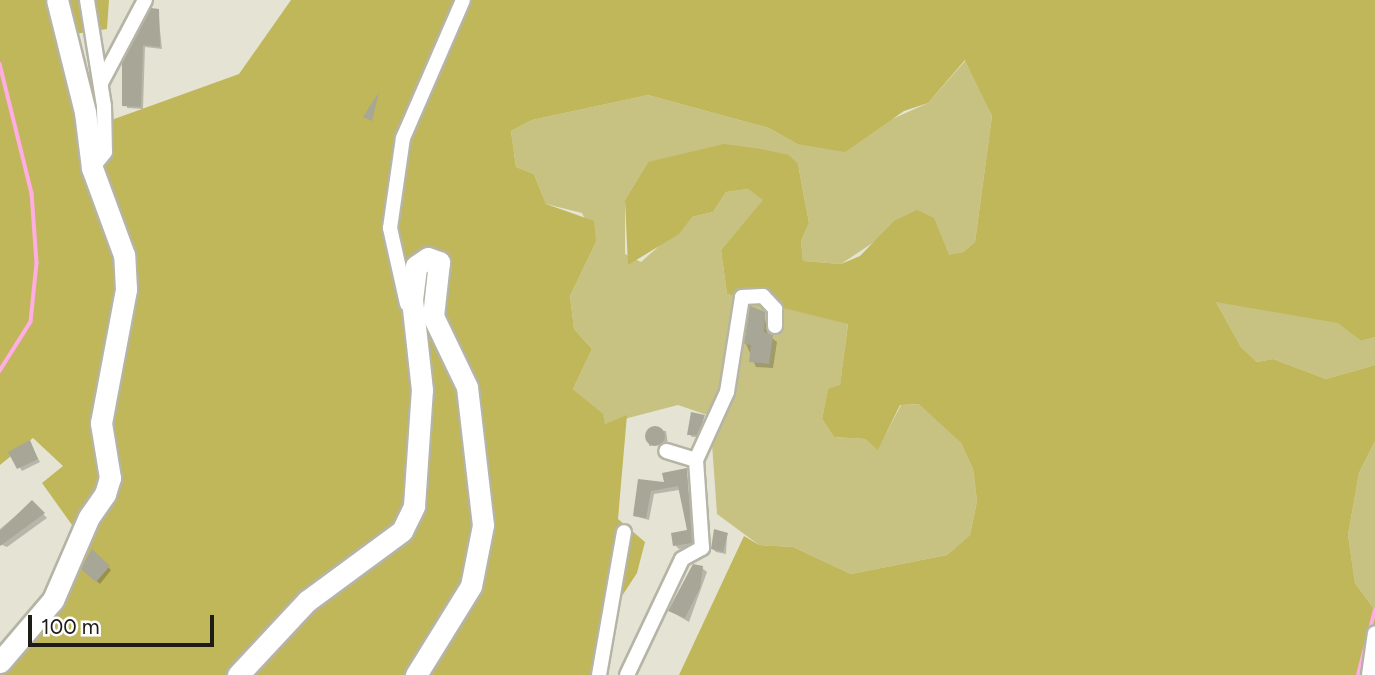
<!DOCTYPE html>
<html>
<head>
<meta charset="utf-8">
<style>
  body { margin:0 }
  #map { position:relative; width:1375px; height:675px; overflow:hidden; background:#e5e4d4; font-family:Figtree,sans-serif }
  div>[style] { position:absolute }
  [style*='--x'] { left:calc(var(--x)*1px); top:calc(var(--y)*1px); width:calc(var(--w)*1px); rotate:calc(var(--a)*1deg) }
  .green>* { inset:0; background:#c8c282 }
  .forest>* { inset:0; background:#c0b65a }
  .shadow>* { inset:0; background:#0003 }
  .stream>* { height:3.5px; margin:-1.75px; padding:0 1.75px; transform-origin:1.75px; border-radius:1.75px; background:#feaee3 }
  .building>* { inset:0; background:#a7a697 }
  .round { border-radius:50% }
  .roads { filter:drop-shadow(2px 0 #b5b4a5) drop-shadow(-2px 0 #b5b4a5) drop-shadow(0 2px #b5b4a5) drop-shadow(0 -2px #b5b4a5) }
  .minor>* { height:14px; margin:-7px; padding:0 7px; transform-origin:7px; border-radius:7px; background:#fff }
  .secondary>* { height:21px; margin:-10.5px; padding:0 10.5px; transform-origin:10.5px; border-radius:10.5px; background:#fff }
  span { translate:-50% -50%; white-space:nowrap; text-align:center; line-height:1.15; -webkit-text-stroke:5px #fff; paint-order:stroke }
  .scale { position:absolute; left:28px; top:615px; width:186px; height:32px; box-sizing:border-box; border:4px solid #1d1c17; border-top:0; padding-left:9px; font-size:21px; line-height:24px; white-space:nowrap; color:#1d1c17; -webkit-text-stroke:5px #fff; paint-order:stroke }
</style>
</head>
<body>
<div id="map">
  <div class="green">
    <i style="clip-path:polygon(966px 60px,992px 116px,975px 242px,963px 252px,949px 256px,942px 241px,874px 242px,841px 264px,803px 261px,801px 241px,809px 223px,798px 164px,648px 162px,625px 200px,625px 254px,641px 262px,692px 217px,713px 212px,726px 192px,748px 189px,764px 200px,721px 250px,727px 294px,848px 323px,840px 386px,828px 390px,822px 419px,834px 437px,865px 439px,878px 449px,901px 405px,920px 404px,961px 443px,973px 469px,977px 501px,970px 535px,947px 555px,851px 574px,793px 547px,759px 545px,717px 514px,710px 416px,678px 405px,605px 424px,602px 414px,573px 389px,592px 349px,574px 329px,570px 296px,596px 242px,582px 213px,546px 204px,534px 174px,516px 167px,511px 131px,532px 120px,648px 95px,769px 128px,797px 144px,890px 120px,928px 103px)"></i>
    <i style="clip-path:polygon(1224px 298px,1338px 322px,1361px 341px,1375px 337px,1375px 365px,1326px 379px,1273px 359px,1257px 362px,1241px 347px,1216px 302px)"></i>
    <i style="clip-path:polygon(1375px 441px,1375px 610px,1355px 583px,1348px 535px,1359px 473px)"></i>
  </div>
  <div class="forest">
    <i style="clip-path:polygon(0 0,109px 0,107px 29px,68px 35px,92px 127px,239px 74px,291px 0,1375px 0,1375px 337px,1361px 341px,1338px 323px,1216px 302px,1241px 347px,1257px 362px,1273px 359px,1326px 379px,1375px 365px,1375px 441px,1359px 473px,1348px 535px,1355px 583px,1375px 610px,1375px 675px,679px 675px,744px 536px,759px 545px,793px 547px,851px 574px,947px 555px,970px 535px,977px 501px,973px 469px,961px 443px,919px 404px,900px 405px,878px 450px,865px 439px,834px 437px,822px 419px,828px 389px,840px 385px,848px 324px,727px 294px,721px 250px,763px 200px,748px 189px,726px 192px,713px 212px,692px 217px,679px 234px,628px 265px,625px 200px,648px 162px,724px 144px,761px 149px,789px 155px,798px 164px,809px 223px,801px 241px,803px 261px,841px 264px,860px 256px,894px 221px,917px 210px,934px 218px,949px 255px,963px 252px,975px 242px,992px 116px,965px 60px,928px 103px,904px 111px,845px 152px,797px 144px,769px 128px,648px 95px,532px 120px,511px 131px,516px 167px,534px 174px,546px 204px,594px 221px,596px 242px,570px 296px,574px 329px,592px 349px,573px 389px,603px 414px,605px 424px,627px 415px,618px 519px,645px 542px,637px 573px,603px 625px,590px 675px,0 675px,0 658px,29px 632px,77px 532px,42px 483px,63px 466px,33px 438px,0 465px)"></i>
  </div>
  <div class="shadow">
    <i style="clip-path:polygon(158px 11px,162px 49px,145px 47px,143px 109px,127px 108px,124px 64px)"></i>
    <i style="clip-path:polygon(764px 314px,768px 335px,777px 342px,773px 368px,756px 367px,746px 344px)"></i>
    <i style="clip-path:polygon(704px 417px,700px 437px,692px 437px,689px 434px)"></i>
    <i style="clip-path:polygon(648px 429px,666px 431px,668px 444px,649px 446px)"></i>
    <i style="clip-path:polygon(29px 442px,40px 462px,22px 471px,11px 453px)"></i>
    <i style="clip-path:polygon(686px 470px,695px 546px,679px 549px,675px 545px,689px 531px,679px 490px,654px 494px,649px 520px,634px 516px,640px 481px,666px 485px)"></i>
    <i style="clip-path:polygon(32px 502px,47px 518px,7px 547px,0 544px,0 529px)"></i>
    <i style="clip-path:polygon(727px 535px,726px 554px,716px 552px,713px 549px)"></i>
    <i style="clip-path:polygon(92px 551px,111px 570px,100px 584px,83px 569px)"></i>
    <i style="clip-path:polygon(702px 568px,707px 572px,689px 622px,670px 611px)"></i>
  </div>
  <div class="stream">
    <i style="--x:0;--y:64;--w:133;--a:76.1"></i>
    <i style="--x:32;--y:193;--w:70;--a:85.9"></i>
    <i style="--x:37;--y:263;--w:59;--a:95.8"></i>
    <i style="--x:31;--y:322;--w:58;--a:122.3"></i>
    <i style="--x:1358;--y:675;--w:67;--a:-75.3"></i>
  </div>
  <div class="building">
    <i style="clip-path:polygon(151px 8px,159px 9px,160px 47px,143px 45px,141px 107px,122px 106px,122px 63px)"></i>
    <i style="clip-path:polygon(379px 92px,372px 121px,363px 117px)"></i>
    <i style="clip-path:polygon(750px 306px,765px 312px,764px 332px,773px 335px,769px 364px,749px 362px,751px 345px,744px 344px)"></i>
    <i style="clip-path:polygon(691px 412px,705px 415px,697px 435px,687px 435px)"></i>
    <i class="round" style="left:645px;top:426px;width:20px;height:20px"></i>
    <i style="clip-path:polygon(30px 440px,38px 459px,17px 469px,8px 452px)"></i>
    <i style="clip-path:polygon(687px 468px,692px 543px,673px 546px,671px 533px,687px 530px,678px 486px,651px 491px,646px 518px,633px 516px,638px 479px,664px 482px,662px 473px)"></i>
    <i style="clip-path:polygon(32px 500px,45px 513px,0 546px,0 531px)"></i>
    <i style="clip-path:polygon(714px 529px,728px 533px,723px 552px,711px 549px)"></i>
    <i style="clip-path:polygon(92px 549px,110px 566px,96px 582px,81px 569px)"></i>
    <i style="clip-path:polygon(693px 564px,703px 566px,700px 588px,685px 618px,668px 611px)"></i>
  </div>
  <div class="roads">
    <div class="minor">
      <i style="--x:87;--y:0;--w:107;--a:80.9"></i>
      <i style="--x:104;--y:106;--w:46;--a:88.8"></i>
      <i style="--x:105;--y:152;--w:21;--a:129"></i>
      <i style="--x:101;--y:83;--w:94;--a:-62.1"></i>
      <i style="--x:407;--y:304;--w:78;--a:-102.6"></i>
      <i style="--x:390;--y:228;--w:91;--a:-81.8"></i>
      <i style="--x:403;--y:138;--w:150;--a:-66.5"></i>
      <i style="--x:696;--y:460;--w:75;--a:-65.5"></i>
      <i style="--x:727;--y:392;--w:96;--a:-81"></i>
      <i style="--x:742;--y:297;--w:21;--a:-3"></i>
      <i style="--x:763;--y:296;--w:18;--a:47"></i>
      <i style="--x:775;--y:309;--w:17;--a:90"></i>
      <i style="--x:599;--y:675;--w:145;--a:-80.1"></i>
      <i style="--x:627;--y:675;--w:128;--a:-64.6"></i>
      <i style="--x:682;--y:559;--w:23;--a:-29"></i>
      <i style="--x:702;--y:548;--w:88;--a:-93.9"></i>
      <i style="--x:696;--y:460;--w:31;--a:-163"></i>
      <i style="--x:1369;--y:675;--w:42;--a:-81.9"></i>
    </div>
    <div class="secondary">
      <i style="--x:0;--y:662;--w:82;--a:-49.5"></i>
      <i style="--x:53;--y:600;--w:90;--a:-66.6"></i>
      <i style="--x:89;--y:517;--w:28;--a:-55"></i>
      <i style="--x:105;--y:494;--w:17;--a:-73"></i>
      <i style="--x:110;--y:478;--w:56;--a:-99.3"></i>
      <i style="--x:101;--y:423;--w:136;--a:-79.4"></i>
      <i style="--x:126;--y:289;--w:34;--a:-93"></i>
      <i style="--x:124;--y:255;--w:93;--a:-110.2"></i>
      <i style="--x:92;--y:168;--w:56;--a:-97.1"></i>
      <i style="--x:85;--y:112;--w:115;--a:-104"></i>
      <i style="--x:238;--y:675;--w:101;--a:-47"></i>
      <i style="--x:307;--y:601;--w:118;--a:-36.4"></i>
      <i style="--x:402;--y:531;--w:28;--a:-64"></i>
      <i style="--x:414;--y:506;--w:116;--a:-86.1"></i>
      <i style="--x:422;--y:390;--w:91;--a:-96.3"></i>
      <i style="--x:412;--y:300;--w:34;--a:-83"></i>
      <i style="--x:416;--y:266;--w:14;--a:-34"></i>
      <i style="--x:428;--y:258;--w:12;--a:20"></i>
      <i style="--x:439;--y:262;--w:54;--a:96.3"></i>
      <i style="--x:433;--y:316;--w:79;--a:64.4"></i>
      <i style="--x:467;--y:387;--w:139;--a:83.4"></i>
      <i style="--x:483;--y:525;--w:62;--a:101.1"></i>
      <i style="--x:471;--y:586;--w:105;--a:121.7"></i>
    </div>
  </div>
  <div class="scale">100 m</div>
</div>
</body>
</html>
